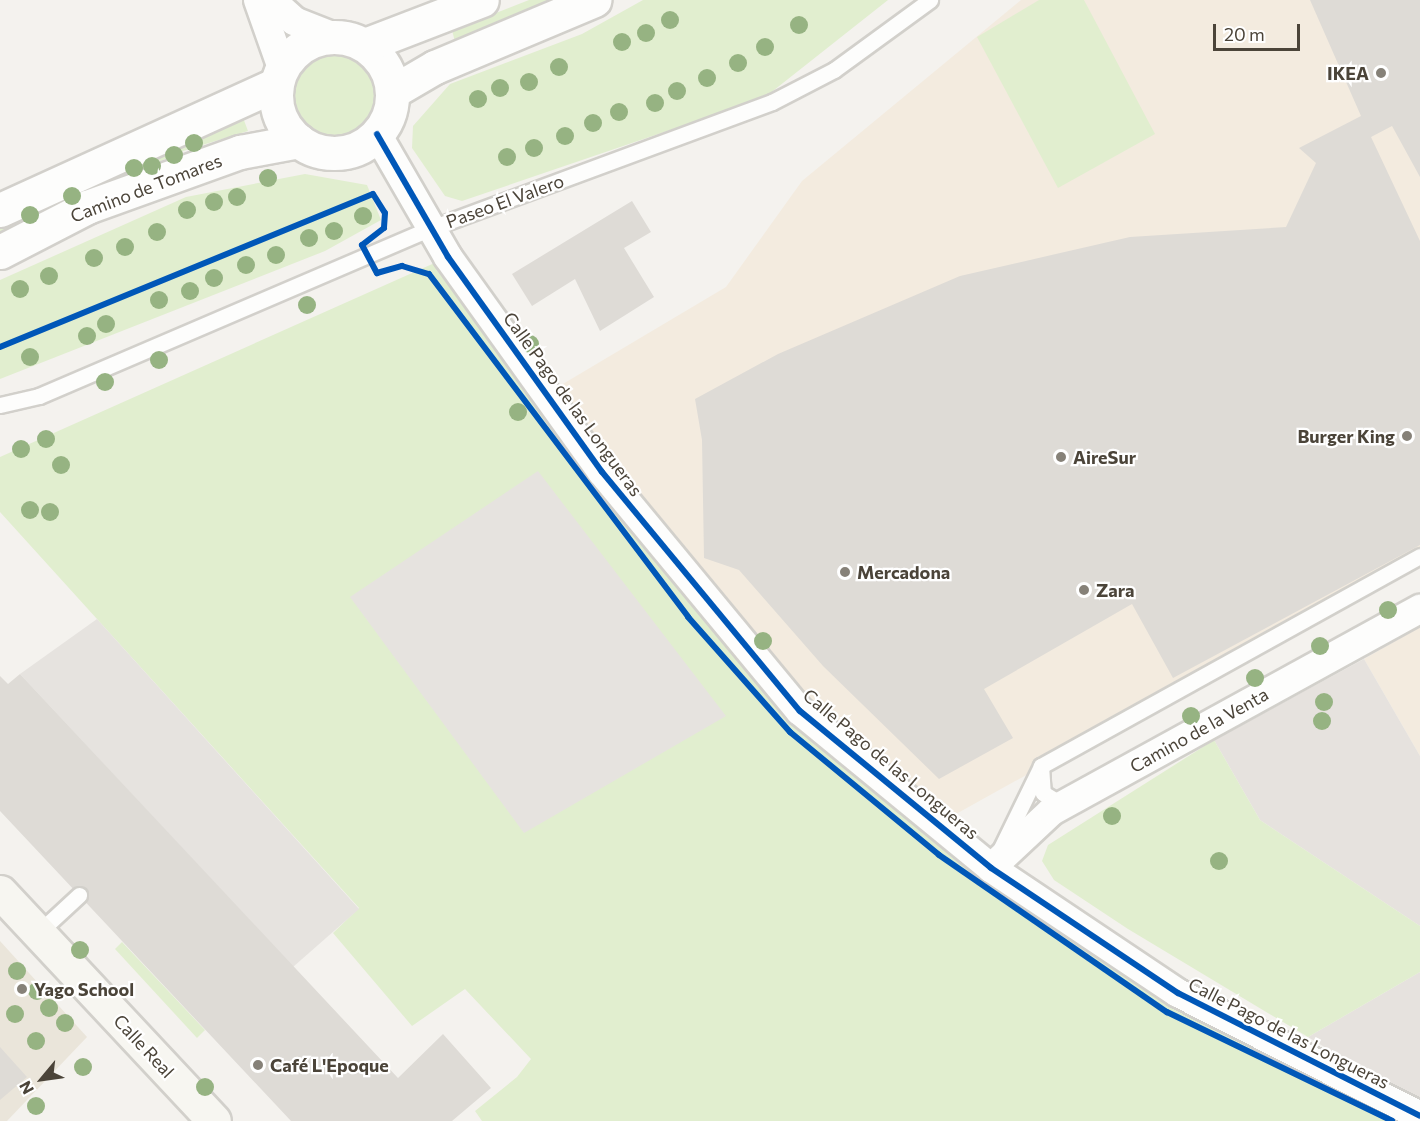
<!DOCTYPE html>
<html>
<head>
<meta charset="utf-8">
<style>
  body { margin:0 }
  #map { position:relative; width:1420px; height:1121px; overflow:hidden; background:#f4f2ee; font-family:Commissioner,sans-serif }
  div>[style] { position:absolute }
  [style*='--x'] { left:calc(var(--x)*1px); top:calc(var(--y)*1px); width:calc(var(--w)*1px); rotate:calc(var(--a)*1deg) }
  .commercial>* { inset:0; background:#f3ebdf }
  .industrial>* { inset:0; background:#e6e2de }
  .education>* { inset:0; background:#eae5da }
  .green>* { inset:0; background:#e1eecf }
  .round { border-radius:50% }
  .parking>* { inset:0; background:#e6e3df }
  .building>* { inset:0; background:#dedbd6 }
  .roads { filter:drop-shadow(2px 0 #d2d0cb) drop-shadow(-2px 0 #d2d0cb) drop-shadow(0 2px #d2d0cb) drop-shadow(0 -2px #d2d0cb) }
  .service>* { height:15px; margin:-7.5px; padding:0 7.5px; transform-origin:7.5px; border-radius:7.5px; background:#fdfdfc }
  .minor>* { height:28px; margin:-14px; padding:0 14px; transform-origin:14px; border-radius:14px; background:#fdfdfc }
  .tertiary>* { height:33px; margin:-16.5px; padding:0 16.5px; transform-origin:16.5px; border-radius:16.5px; background:#fdfdfc }
  .tertiary>.ring { margin:-16.5px; padding:0; box-sizing:content-box; background:none; border:33px solid #fdfdfc; border-radius:50% }
  .secondary>* { height:33px; margin:-16.5px; padding:0 16.5px; transform-origin:16.5px; border-radius:16.5px; background:#f7f6f1 }
  .cycleway>* { height:6px; margin:-3px; padding:0 3px; transform-origin:3px; border-radius:3px; background:#0057b8 }
  .trees>* { width:18px; height:18px; margin:-9px; border-radius:50%; background:#96b382 }
  .dots>* { width:16px; height:16px; translate:-50% -50%; box-sizing:border-box; border:3px solid #fff; border-radius:50% }
  span { translate:-50% -50%; white-space:nowrap; text-align:center; line-height:1.15; -webkit-text-stroke:4.5px #fff; paint-order:stroke }
  .poi-label { font-size:18px; color:#4b4439; font-weight:700 }
  .right { translate:-100% -50%; text-align:right }
  .left { translate:0 -50%; text-align:left }
  .street-label { font-size:18px; color:#4b4439 }
  .north { position:absolute; left:12px; top:1049px; width:60px; height:60px; -webkit-text-stroke:4px #fff; paint-order:stroke; rotate:241deg; font-size:16px; font-weight:700; line-height:24px; text-align:center; color:#4b4439 }
  .north::after { content:''; display:block; margin:auto; width:21px; height:27px; background:#4b4439; clip-path:polygon(50% 0,100% 100%,50% 72%,0 100%) }
  .scale { position:absolute; left:1213px; top:24px; width:87px; height:27px; box-sizing:border-box; border:3px solid #4b4439; border-top:0; padding-left:8px; font-size:18px; line-height:21px; white-space:nowrap; color:#4b4439; -webkit-text-stroke:4px #fff; paint-order:stroke }
</style>
</head>
<body>
<div id="map">
  <div class="commercial">
    <i style="clip-path:polygon(1021px 0,1420px 0,1420px 556px,938px 824px,800px 711px,546px 394px,726px 287px,802px 181px)"></i>
    <i style="clip-path:polygon(1420px 627px,1420px 756px,1364px 659px)"></i>
  </div>
  <div class="industrial">
    <i style="clip-path:polygon(1364px 659px,1420px 756px,1420px 926px,1260px 820px,1214px 740px)"></i>
    <i style="clip-path:polygon(1420px 972px,1420px 1105px,1308px 1037px)"></i>
  </div>
  <div class="education">
    <i style="clip-path:polygon(0 941px,87px 1037px,7px 1121px,0 1121px)"></i>
  </div>
  <div class="green">
    <i style="clip-path:polygon(529px 0,557px 0,455px 42px,452px 30px)"></i>
    <i style="clip-path:polygon(643px 0,888px 0,764px 98px,462px 201px,445px 196px,412px 148px,413px 126px,450px 84px,582px 34px)"></i>
    <i style="clip-path:polygon(1039px 0,1084px 0,1155px 134px,1058px 188px,977px 37px)"></i>
    <i class="round" style="left:290px;top:52px;width:86px;height:86px"></i>
    <i style="clip-path:polygon(242px 115px,248px 131px,183px 151px,0 234px,0 219px)"></i>
    <i style="clip-path:polygon(305px 174px,367px 185px,381px 220px,325px 251px,0 379px,0 280px,186px 197px)"></i>
    <i style="clip-path:polygon(448px 257px,800px 711px,991px 868px,1420px 1121px,482px 1121px,475px 1111px,517px 1077px,531px 1059px,465px 989px,412px 1026px,333px 933px,359px 908px,0 512px,0 457px)"></i>
    <i style="clip-path:polygon(1214px 740px,1260px 820px,1420px 926px,1420px 972px,1308px 1037px,1128px 929px,1054px 880px,1042px 861px,1048px 845px)"></i>
    <i style="clip-path:polygon(122px 942px,205px 1030px,197px 1038px,115px 949px)"></i>
  </div>
  <div class="parking">
    <i style="clip-path:polygon(538px 471px,726px 716px,524px 833px,350px 597px)"></i>
    <i style="clip-path:polygon(97px 619px,359px 909px,293px 967px,20px 674px)"></i>
  </div>
  <div class="building">
    <i style="clip-path:polygon(1310px 0,1420px 0,1420px 177px,1392px 126px,1371px 137px,1420px 241px,1420px 545px,1173px 678px,1132px 604px,984px 689px,1013px 738px,939px 779px,823px 666px,739px 570px,704px 558px,702px 440px,695px 399px,778px 354px,960px 276px,1130px 237px,1286px 227px,1316px 163px,1299px 148px,1361px 116px)"></i>
    <i style="clip-path:polygon(632px 201px,651px 232px,624px 248px,654px 297px,600px 331px,575px 279px,532px 306px,512px 274px)"></i>
    <i style="clip-path:polygon(20px 674px,398px 1078px,443px 1034px,491px 1088px,452px 1121px,291px 1121px,0 811px,0 676px,8px 684px)"></i>
    <i style="clip-path:polygon(0 1047px,27px 1077px,0 1100px)"></i>
  </div>
  <div class="roads">
    <div class="service">
      <i style="--x:0;--y:405;--w:40;--a:-13"></i>
      <i style="--x:39;--y:396;--w:430;--a:-23.2"></i>
      <i style="--x:434;--y:227;--w:360;--a:-20.3"></i>
      <i style="--x:772;--y:102;--w:70;--a:-27.3"></i>
      <i style="--x:834;--y:70;--w:119;--a:-36.1"></i>
      <i style="--x:1041;--y:766;--w:27;--a:86"></i>
      <i style="--x:1043;--y:793;--w:23;--a:31"></i>
      <i style="--x:1001;--y:848;--w:91;--a:-64"></i>
      <i style="--x:1041;--y:766;--w:433;--a:-29"></i>
      <i style="--x:38;--y:933;--w:56;--a:-42.8"></i>
    </div>
    <div class="minor">
      <i style="--x:258;--y:0;--w:72;--a:70.6"></i>
      <i style="--x:271;--y:0;--w:31;--a:42"></i>
      <i style="--x:294;--y:21;--w:41;--a:21.5"></i>
      <i style="--x:377;--y:134;--w:142;--a:60"></i>
      <i style="--x:448;--y:257;--w:264;--a:54.4"></i>
      <i style="--x:602;--y:472;--w:310;--a:50.4"></i>
      <i style="--x:800;--y:711;--w:247;--a:39.4"></i>
      <i style="--x:991;--y:868;--w:225;--a:33.8"></i>
      <i style="--x:1178;--y:993;--w:271;--a:26.9"></i>
      <i style="--x:991;--y:868;--w:83;--a:-43.1"></i>
      <i style="--x:1052;--y:811;--w:420;--a:-28.8"></i>
    </div>
    <div class="tertiary">
      <i class="ring" style="left:276px;top:37px;width:83px;height:83px"></i>
      <i style="--x:365;--y:45;--w:125;--a:-21"></i>
      <i style="--x:392;--y:92;--w:50;--a:-30.2"></i>
      <i style="--x:435;--y:67;--w:173;--a:-22.8"></i>
      <i style="--x:0;--y:210;--w:304;--a:-24.5"></i>
      <i style="--x:0;--y:252;--w:98;--a:-27.3"></i>
      <i style="--x:87;--y:207;--w:163;--a:-19.8"></i>
      <i style="--x:240;--y:152;--w:60;--a:-10.6"></i>
    </div>
    <div class="secondary">
      <i style="--x:0;--y:892;--w:313;--a:46.9"></i>
    </div>
  </div>
  <div class="cycleway">
    <i style="--x:377;--y:134;--w:142;--a:60"></i>
    <i style="--x:448;--y:257;--w:264;--a:54.4"></i>
    <i style="--x:602;--y:472;--w:310;--a:50.4"></i>
    <i style="--x:800;--y:711;--w:247;--a:39.4"></i>
    <i style="--x:991;--y:868;--w:225;--a:33.8"></i>
    <i style="--x:1178;--y:993;--w:271;--a:26.9"></i>
    <i style="--x:0;--y:347;--w:403;--a:-22.3"></i>
    <i style="--x:373;--y:194;--w:22;--a:58"></i>
    <i style="--x:385;--y:213;--w:15;--a:94"></i>
    <i style="--x:384;--y:228;--w:28;--a:142"></i>
    <i style="--x:362;--y:245;--w:32;--a:62"></i>
    <i style="--x:377;--y:273;--w:26;--a:-16"></i>
    <i style="--x:402;--y:266;--w:28;--a:17"></i>
    <i style="--x:429;--y:274;--w:430;--a:52.9"></i>
    <i style="--x:688;--y:617;--w:154;--a:48.4"></i>
    <i style="--x:790;--y:732;--w:193;--a:39.5"></i>
    <i style="--x:939;--y:855;--w:277;--a:34.6"></i>
    <i style="--x:1167;--y:1012;--w:250;--a:25.8"></i>
  </div>
  <div class="trees">
    <i style="left:670px;top:20px"></i>
    <i style="left:799px;top:25px"></i>
    <i style="left:646px;top:33px"></i>
    <i style="left:622px;top:42px"></i>
    <i style="left:765px;top:47px"></i>
    <i style="left:738px;top:63px"></i>
    <i style="left:559px;top:67px"></i>
    <i style="left:707px;top:78px"></i>
    <i style="left:529px;top:82px"></i>
    <i style="left:500px;top:88px"></i>
    <i style="left:677px;top:91px"></i>
    <i style="left:478px;top:99px"></i>
    <i style="left:655px;top:103px"></i>
    <i style="left:619px;top:112px"></i>
    <i style="left:593px;top:123px"></i>
    <i style="left:565px;top:136px"></i>
    <i style="left:194px;top:143px"></i>
    <i style="left:534px;top:148px"></i>
    <i style="left:174px;top:155px"></i>
    <i style="left:507px;top:157px"></i>
    <i style="left:152px;top:166px"></i>
    <i style="left:134px;top:168px"></i>
    <i style="left:268px;top:178px"></i>
    <i style="left:72px;top:196px"></i>
    <i style="left:237px;top:197px"></i>
    <i style="left:214px;top:202px"></i>
    <i style="left:187px;top:210px"></i>
    <i style="left:30px;top:215px"></i>
    <i style="left:363px;top:216px"></i>
    <i style="left:334px;top:231px"></i>
    <i style="left:157px;top:232px"></i>
    <i style="left:309px;top:238px"></i>
    <i style="left:125px;top:247px"></i>
    <i style="left:276px;top:255px"></i>
    <i style="left:94px;top:258px"></i>
    <i style="left:246px;top:265px"></i>
    <i style="left:49px;top:276px"></i>
    <i style="left:214px;top:278px"></i>
    <i style="left:20px;top:289px"></i>
    <i style="left:190px;top:291px"></i>
    <i style="left:159px;top:300px"></i>
    <i style="left:307px;top:305px"></i>
    <i style="left:106px;top:324px"></i>
    <i style="left:87px;top:336px"></i>
    <i style="left:530px;top:344px"></i>
    <i style="left:30px;top:357px"></i>
    <i style="left:159px;top:360px"></i>
    <i style="left:105px;top:382px"></i>
    <i style="left:518px;top:412px"></i>
    <i style="left:46px;top:439px"></i>
    <i style="left:21px;top:449px"></i>
    <i style="left:61px;top:465px"></i>
    <i style="left:30px;top:510px"></i>
    <i style="left:50px;top:512px"></i>
    <i style="left:1388px;top:610px"></i>
    <i style="left:763px;top:641px"></i>
    <i style="left:1320px;top:646px"></i>
    <i style="left:1255px;top:678px"></i>
    <i style="left:1324px;top:702px"></i>
    <i style="left:1191px;top:716px"></i>
    <i style="left:1322px;top:721px"></i>
    <i style="left:1112px;top:816px"></i>
    <i style="left:1219px;top:861px"></i>
    <i style="left:80px;top:950px"></i>
    <i style="left:17px;top:971px"></i>
    <i style="left:37px;top:991px"></i>
    <i style="left:49px;top:1008px"></i>
    <i style="left:15px;top:1014px"></i>
    <i style="left:65px;top:1023px"></i>
    <i style="left:36px;top:1041px"></i>
    <i style="left:83px;top:1067px"></i>
    <i style="left:205px;top:1087px"></i>
    <i style="left:36px;top:1106px"></i>
  </div>
  <div class="dots">
    <i style="left:1381px;top:73px;background:#868178"></i>
    <i style="left:1407px;top:436px;background:#868178"></i>
    <i style="left:1061px;top:457px;background:#868178"></i>
    <i style="left:845px;top:572px;background:#868178"></i>
    <i style="left:1084px;top:590px;background:#868178"></i>
    <i style="left:22px;top:989px;background:#868178"></i>
    <i style="left:258px;top:1065px;background:#868178"></i>
  </div>
  <div class="poi-label">
    <span class="right" style="left:1369px;top:73px">IKEA</span>
    <span class="right" style="left:1395px;top:436px">Burger King</span>
    <span class="left" style="left:1073px;top:457px">AireSur</span>
    <span class="left" style="left:857px;top:572px">Mercadona</span>
    <span class="left" style="left:1096px;top:590px">Zara</span>
    <span class="left" style="left:34px;top:989px">Yago School</span>
    <span class="left" style="left:270px;top:1065px">Café L'Epoque</span>
  </div>
  <div class="street-label">
    <span style="left:146px;top:188px;rotate:-21deg">Camino de Tomares</span>
    <span style="left:505px;top:201px;rotate:-20deg">Paseo El Valero</span>
    <span style="left:573px;top:404px;rotate:54deg">Calle Pago de las Longueras</span>
    <span style="left:1199px;top:730px;rotate:-29deg">Camino de la Venta</span>
    <span style="left:891px;top:764px;rotate:40deg">Calle Pago de las Longueras</span>
    <span style="left:1289px;top:1033px;rotate:27deg">Calle Pago de las Longueras</span>
    <span style="left:144px;top:1046px;rotate:47deg">Calle Real</span>
  </div>
  <div class="north">N</div>
  <div class="scale">20 m</div>
</div>
</body>
</html>
